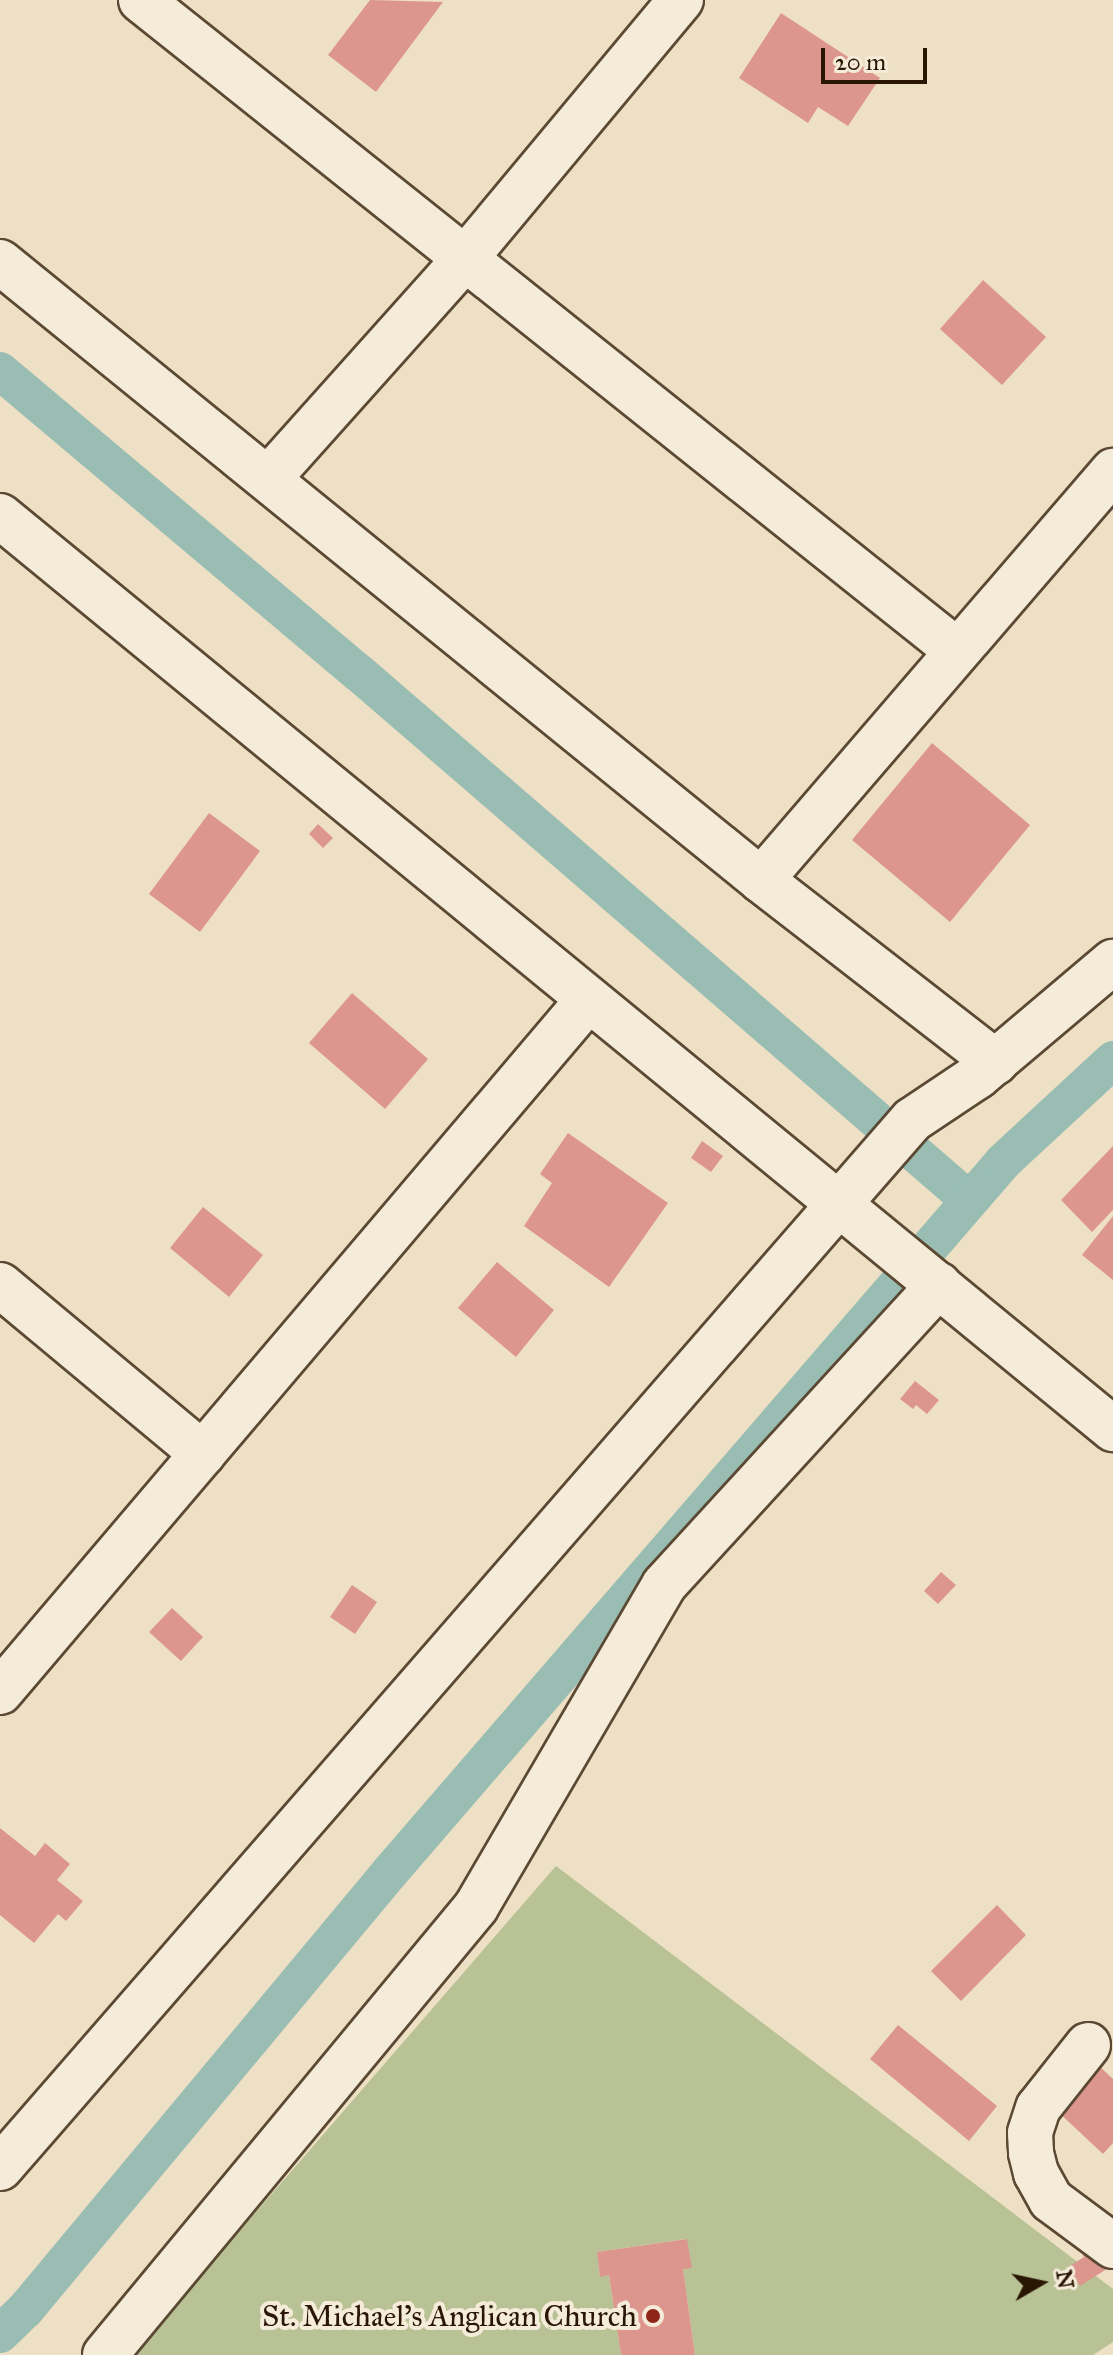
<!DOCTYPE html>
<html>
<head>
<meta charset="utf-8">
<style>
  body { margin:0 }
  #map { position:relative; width:1113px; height:2355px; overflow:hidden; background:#eee0c4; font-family:"IM FELL Great Primer",serif }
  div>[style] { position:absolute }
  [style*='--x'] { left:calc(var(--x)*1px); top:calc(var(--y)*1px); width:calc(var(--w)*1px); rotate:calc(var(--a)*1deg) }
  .green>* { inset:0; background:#b8c294 }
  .canal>* { height:38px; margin:-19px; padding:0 19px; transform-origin:19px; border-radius:19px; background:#99bdb3 }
  .building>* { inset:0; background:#dd968e }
  .roads { filter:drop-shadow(2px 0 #5b4933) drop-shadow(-2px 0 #5b4933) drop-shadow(0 2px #5b4933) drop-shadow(0 -2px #5b4933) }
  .minor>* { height:44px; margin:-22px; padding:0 22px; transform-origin:22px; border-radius:22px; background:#f4ebd9 }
  .dots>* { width:22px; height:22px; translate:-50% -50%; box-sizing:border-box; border:4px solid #f4ebd9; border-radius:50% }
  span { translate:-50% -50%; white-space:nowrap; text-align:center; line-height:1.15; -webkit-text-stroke:8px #f4ebd9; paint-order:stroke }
  .poi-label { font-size:30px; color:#2a1703 }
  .right { translate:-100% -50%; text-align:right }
  .north { position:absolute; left:1001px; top:2243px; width:80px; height:80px; -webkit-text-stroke:6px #f4ebd9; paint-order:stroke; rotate:81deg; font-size:22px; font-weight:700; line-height:32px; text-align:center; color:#2a1703 }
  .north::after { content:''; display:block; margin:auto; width:28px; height:36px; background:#2a1703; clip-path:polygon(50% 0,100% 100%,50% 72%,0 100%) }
  .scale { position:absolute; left:821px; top:48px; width:106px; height:36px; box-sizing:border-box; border:4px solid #2a1703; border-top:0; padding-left:10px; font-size:24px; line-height:28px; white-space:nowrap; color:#2a1703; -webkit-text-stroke:6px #f4ebd9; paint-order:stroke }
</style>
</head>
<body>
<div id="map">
  <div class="green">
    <i style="clip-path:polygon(556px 1866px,1113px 2289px,1113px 2342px,1093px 2355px,695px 2355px,683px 2269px,686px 2239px,597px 2252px,600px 2276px,609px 2275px,621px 2355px,132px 2355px)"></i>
  </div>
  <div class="canal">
    <i style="--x:0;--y:371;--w:469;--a:40.1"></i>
    <i style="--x:359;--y:673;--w:806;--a:40.82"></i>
    <i style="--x:0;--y:2334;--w:35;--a:-44"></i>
    <i style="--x:25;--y:2310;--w:570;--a:-50.19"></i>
    <i style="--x:390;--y:1872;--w:938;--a:-49.19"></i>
    <i style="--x:1003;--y:1162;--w:150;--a:-42.8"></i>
  </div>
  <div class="building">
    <i style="clip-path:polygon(370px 0,443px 2px,376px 92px,328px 55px)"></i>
    <i style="clip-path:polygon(781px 13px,880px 78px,848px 126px,818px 107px,808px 123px,739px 78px)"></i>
    <i style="clip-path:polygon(983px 280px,1046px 337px,1002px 385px,940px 329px)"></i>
    <i style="clip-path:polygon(932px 743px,1030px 825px,950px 922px,852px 840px)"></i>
    <i style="clip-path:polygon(209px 813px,260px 851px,200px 932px,149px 894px)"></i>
    <i style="clip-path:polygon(318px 824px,333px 838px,323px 848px,309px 834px)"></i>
    <i style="clip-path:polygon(352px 993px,428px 1059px,385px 1109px,309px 1043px)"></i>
    <i style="clip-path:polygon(568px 1133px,668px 1203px,609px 1287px,524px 1226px,552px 1183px,540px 1174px)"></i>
    <i style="clip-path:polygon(702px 1141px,723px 1156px,711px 1172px,691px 1158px)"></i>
    <i style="clip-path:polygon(1113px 1146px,1113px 1210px,1092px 1232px,1061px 1200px)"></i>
    <i style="clip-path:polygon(203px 1207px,263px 1255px,229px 1297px,170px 1248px)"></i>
    <i style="clip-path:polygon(1113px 1216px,1113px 1280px,1082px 1255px)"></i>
    <i style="clip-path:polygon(497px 1262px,554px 1310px,516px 1357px,458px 1308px)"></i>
    <i style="clip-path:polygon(915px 1381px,939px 1400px,927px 1414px,916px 1405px,913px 1409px,900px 1399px)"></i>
    <i style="clip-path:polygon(941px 1572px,956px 1585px,938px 1604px,924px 1591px)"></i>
    <i style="clip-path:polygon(352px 1585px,377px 1602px,355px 1634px,330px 1617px)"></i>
    <i style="clip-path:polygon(172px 1608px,203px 1637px,181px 1661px,149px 1632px)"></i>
    <i style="clip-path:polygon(0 1828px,35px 1856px,45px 1843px,70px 1864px,57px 1880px,83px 1901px,66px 1921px,58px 1914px,34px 1943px,0 1915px)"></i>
    <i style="clip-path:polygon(997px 1905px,1026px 1935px,961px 2001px,931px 1971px)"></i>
    <i style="clip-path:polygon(898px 2025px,997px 2106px,969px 2141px,870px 2059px)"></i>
    <i style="clip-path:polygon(1097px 2064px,1113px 2079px,1113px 2143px,1103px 2154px,1055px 2109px)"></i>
    <i style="clip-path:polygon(687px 2239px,692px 2268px,683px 2269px,695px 2355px,621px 2355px,609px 2275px,600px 2277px,597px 2252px)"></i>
    <i style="clip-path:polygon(1076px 2244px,1113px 2265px,1080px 2286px,1068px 2267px,1084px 2257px)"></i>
  </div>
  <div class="roads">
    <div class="minor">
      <i style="--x:141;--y:0;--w:1042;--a:38.57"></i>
      <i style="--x:0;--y:262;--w:980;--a:39.08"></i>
      <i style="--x:761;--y:880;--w:297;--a:37.8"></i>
      <i style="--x:268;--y:479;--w:294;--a:-48.2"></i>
      <i style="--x:464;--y:260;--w:339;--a:-50.2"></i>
      <i style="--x:0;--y:516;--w:1440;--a:39.36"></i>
      <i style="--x:761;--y:880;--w:540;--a:-49.28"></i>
      <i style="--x:0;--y:1285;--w:264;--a:39.8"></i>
      <i style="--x:0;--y:1692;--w:909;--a:-49.64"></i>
      <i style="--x:1088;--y:2045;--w:80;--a:128.4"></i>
      <i style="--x:1038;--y:2108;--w:26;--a:108"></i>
      <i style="--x:1030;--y:2133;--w:20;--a:87"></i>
      <i style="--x:1031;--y:2153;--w:21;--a:76"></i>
      <i style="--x:1036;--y:2173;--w:31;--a:61"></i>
      <i style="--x:1051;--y:2200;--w:77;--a:36.6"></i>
      <i style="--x:0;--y:2168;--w:1389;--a:-48.97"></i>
      <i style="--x:912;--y:1120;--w:79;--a:-33.7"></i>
      <i style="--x:978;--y:1076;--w:177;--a:-40.2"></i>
      <i style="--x:105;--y:2355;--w:582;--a:-50.37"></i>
      <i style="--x:476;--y:1907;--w:373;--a:-59.7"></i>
      <i style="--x:664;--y:1585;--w:407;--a:-47.5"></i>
    </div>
  </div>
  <div class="dots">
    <i style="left:653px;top:2316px;background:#8f2418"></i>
  </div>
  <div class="poi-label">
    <span class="right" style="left:637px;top:2316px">St. Michael’s Anglican Church</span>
  </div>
  <div class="north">N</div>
  <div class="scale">20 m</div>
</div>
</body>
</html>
